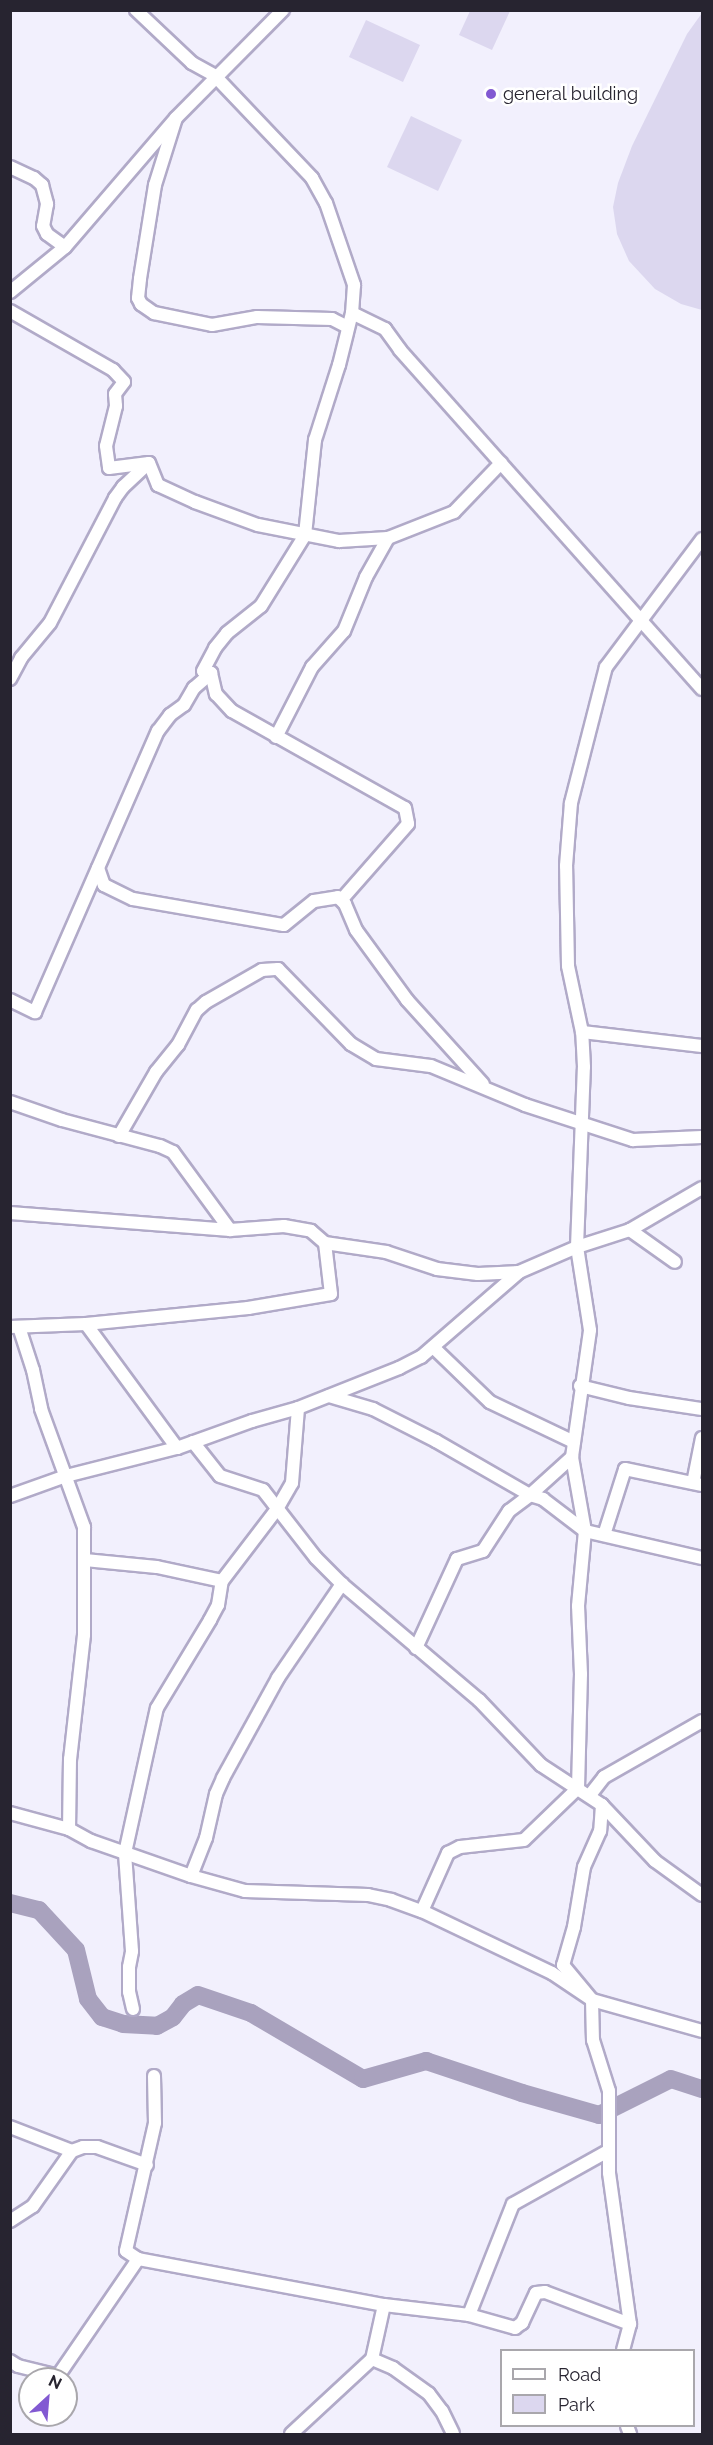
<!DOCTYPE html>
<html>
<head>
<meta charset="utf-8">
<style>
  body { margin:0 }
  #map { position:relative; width:713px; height:2445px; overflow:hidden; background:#f2f0fd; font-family:Raleway,sans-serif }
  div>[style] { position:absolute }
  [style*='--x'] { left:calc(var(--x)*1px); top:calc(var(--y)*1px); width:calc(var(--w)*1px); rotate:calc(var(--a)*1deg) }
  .green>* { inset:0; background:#dcd7ef }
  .river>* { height:18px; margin:-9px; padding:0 9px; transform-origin:9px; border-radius:9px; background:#a9a2be }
  .roads { filter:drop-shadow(2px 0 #b1aac8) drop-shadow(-2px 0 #b1aac8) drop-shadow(0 2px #b1aac8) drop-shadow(0 -2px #b1aac8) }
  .minor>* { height:12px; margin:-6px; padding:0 6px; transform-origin:6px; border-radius:6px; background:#fff }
  .dots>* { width:16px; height:16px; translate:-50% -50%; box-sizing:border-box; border:3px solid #fff; border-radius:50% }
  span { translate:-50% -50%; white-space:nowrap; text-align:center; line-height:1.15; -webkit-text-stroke:5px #fff; paint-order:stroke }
  .poi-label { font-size:18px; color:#272430 }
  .left { translate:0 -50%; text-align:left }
  .frame { position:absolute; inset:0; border:12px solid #272430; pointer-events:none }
  .legend { position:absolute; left:500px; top:2349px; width:195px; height:78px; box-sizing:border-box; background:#fff; border:2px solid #a9a7ac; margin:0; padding:8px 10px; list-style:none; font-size:18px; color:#272430 }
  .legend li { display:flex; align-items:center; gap:12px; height:30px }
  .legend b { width:30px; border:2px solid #a9a7ac }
  .north { position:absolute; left:18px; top:2367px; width:60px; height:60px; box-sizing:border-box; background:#fff; border:2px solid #a9a7ac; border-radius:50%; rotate:26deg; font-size:16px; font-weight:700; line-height:24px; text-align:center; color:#272430 }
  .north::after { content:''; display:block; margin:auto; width:21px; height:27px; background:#8259d2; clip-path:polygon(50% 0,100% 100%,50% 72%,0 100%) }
</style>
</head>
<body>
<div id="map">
  <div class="green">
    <i style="clip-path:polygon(470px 11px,510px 11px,492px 50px,459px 35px)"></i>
    <i style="clip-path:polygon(702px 13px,702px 310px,681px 304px,655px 289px,629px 261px,617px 234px,613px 207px,618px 183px,632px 146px,687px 34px)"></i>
    <i style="clip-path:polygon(366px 20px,420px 45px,403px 82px,349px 57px)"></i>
    <i style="clip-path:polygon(411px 116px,462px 140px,438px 191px,387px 167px)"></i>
  </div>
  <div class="river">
    <i style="--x:10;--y:1903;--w:30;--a:14"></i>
    <i style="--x:39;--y:1910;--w:54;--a:47.2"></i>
    <i style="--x:76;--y:1950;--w:50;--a:76.2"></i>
    <i style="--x:88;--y:1999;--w:23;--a:52"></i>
    <i style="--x:102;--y:2017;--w:22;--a:18"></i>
    <i style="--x:123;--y:2024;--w:34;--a:3"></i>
    <i style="--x:157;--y:2026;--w:18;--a:-29"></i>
    <i style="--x:173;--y:2017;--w:16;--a:-52"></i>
    <i style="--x:183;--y:2004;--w:17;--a:-31"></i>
    <i style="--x:198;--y:1995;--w:56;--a:18.8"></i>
    <i style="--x:251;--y:2013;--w:130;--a:30.5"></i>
    <i style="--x:363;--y:2079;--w:66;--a:-15.9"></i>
    <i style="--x:426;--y:2061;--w:101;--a:18.4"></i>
    <i style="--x:522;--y:2093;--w:80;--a:15.9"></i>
    <i style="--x:599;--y:2115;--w:80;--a:-26.6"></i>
    <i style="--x:671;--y:2079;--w:33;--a:18"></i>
  </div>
  <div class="roads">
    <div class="minor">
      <i style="--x:136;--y:10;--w:77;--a:43.4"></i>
      <i style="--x:192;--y:63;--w:26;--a:29"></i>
      <i style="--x:215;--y:76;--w:141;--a:46.4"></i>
      <i style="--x:312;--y:178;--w:29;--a:61"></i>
      <i style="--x:326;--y:203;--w:87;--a:71.1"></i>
      <i style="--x:354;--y:285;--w:28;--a:94"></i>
      <i style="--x:352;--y:313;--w:37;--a:26"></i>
      <i style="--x:385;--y:329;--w:26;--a:54"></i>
      <i style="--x:400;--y:350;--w:454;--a:48.3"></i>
      <i style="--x:176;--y:118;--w:70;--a:107.4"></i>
      <i style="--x:155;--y:185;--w:95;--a:99.1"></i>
      <i style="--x:140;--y:279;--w:19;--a:96"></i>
      <i style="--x:138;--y:298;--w:7;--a:63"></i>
      <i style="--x:141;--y:304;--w:16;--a:35"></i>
      <i style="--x:154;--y:313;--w:59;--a:11.7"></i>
      <i style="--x:212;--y:325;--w:46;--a:-10.1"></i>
      <i style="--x:257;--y:317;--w:75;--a:1.5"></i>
      <i style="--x:332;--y:319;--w:18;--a:27"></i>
      <i style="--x:10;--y:167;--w:26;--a:25"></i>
      <i style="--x:34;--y:178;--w:11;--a:41"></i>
      <i style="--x:42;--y:185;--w:20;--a:75"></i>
      <i style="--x:47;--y:204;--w:22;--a:100"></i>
      <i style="--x:43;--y:226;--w:9;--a:63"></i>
      <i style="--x:47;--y:234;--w:22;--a:36"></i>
      <i style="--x:10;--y:292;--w:71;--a:-39.3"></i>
      <i style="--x:65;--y:247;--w:170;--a:-49.3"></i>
      <i style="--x:176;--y:118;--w:152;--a:-45.3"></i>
      <i style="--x:10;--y:311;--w:119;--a:29.8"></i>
      <i style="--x:113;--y:370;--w:16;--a:47"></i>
      <i style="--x:124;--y:382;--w:15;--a:127"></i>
      <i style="--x:115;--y:394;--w:12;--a:85"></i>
      <i style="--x:116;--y:406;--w:41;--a:104"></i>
      <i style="--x:106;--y:446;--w:22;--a:82"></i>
      <i style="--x:109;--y:468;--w:40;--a:-7.1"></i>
      <i style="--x:149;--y:463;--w:24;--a:68"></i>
      <i style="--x:158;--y:485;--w:41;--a:24.7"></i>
      <i style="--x:195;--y:502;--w:67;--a:20.1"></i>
      <i style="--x:258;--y:525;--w:83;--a:11.2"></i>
      <i style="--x:339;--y:541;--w:49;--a:-3.5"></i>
      <i style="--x:388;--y:538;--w:71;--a:-21.5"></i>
      <i style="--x:454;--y:512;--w:68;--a:-46.2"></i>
      <i style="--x:211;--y:673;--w:22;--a:77"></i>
      <i style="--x:216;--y:694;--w:23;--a:47"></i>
      <i style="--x:232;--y:711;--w:198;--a:29.3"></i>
      <i style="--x:405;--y:808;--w:16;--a:79"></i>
      <i style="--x:408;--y:824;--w:100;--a:131.3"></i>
      <i style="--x:10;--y:679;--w:24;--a:-62"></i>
      <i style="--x:21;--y:658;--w:45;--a:-50.4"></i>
      <i style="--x:50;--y:623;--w:141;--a:-62.5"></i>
      <i style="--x:115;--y:498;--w:14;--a:-54"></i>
      <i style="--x:123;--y:487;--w:35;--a:-43"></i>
      <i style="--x:276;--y:737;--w:79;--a:-62.8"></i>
      <i style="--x:312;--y:667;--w:48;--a:-48.4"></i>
      <i style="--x:344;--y:631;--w:58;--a:-67.8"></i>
      <i style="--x:366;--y:577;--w:45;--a:-60.6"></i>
      <i style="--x:98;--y:868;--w:18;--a:71"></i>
      <i style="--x:104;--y:885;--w:32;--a:26"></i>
      <i style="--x:133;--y:899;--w:153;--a:9.8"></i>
      <i style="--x:284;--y:925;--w:38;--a:-39"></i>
      <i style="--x:314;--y:901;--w:24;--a:-9"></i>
      <i style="--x:338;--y:897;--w:10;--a:45"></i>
      <i style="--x:345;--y:904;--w:28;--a:67"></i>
      <i style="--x:356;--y:930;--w:87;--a:53.9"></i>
      <i style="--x:407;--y:1000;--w:113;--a:47.9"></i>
      <i style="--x:10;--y:1000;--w:28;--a:26"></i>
      <i style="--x:35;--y:1012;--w:307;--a:-66.4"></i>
      <i style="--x:158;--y:731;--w:20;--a:-53"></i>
      <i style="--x:170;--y:715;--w:17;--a:-36"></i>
      <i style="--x:184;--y:705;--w:20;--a:-60"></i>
      <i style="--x:194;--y:688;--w:23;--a:-41"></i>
      <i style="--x:211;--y:673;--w:8;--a:-166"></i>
      <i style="--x:203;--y:671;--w:26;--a:-62"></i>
      <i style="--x:215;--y:648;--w:19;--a:-51"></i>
      <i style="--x:227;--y:633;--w:43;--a:-38.5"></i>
      <i style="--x:261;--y:606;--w:84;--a:-58.2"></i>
      <i style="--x:305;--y:535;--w:96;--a:-84"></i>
      <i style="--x:315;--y:440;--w:79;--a:-72.3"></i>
      <i style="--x:339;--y:365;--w:54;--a:-76"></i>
      <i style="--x:582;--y:1032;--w:121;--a:6.7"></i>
      <i style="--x:10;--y:1102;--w:55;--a:19.1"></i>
      <i style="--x:62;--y:1120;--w:101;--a:14.9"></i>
      <i style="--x:160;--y:1146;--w:14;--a:25"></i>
      <i style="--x:173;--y:1152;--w:97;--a:53.8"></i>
      <i style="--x:119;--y:1136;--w:74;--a:-60"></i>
      <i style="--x:156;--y:1072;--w:35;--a:-51"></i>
      <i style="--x:178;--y:1045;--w:40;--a:-62"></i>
      <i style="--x:197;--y:1010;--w:12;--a:-42"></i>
      <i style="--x:206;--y:1002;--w:64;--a:-29.7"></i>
      <i style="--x:262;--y:970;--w:16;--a:-4"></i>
      <i style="--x:278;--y:969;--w:105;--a:45.8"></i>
      <i style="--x:351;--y:1044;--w:29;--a:31"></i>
      <i style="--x:376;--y:1059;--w:55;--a:7.3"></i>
      <i style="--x:431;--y:1066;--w:102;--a:22.5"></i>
      <i style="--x:525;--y:1105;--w:114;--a:18"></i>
      <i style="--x:633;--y:1140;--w:69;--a:-2.5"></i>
      <i style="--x:10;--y:1213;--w:221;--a:4.4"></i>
      <i style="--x:230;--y:1230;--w:54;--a:-4.2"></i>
      <i style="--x:284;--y:1226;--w:27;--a:10"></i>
      <i style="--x:311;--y:1231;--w:18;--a:41"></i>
      <i style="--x:325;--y:1243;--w:62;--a:8.4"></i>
      <i style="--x:386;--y:1252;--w:54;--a:18.4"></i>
      <i style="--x:437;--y:1269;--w:41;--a:7"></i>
      <i style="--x:478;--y:1274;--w:41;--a:-2.8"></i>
      <i style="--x:630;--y:1230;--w:55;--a:35.4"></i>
      <i style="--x:86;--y:1324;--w:154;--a:53.7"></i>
      <i style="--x:10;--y:1327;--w:76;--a:-2.3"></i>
      <i style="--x:86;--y:1324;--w:163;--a:-5.6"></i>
      <i style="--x:248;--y:1308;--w:84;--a:-9.6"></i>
      <i style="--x:331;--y:1294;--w:51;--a:-96.7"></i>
      <i style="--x:19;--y:1327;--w:45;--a:72"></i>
      <i style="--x:33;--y:1370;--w:40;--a:78"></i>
      <i style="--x:41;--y:1409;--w:126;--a:70"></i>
      <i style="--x:84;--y:1527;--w:108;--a:90"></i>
      <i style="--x:84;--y:1635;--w:125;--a:96.4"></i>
      <i style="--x:70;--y:1759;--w:70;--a:90.8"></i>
      <i style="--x:433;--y:1347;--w:79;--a:44"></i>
      <i style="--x:490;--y:1402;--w:93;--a:25.5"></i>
      <i style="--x:580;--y:1386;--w:50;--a:13.8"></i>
      <i style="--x:629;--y:1398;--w:74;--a:8.6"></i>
      <i style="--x:329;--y:1396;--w:46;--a:16.5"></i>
      <i style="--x:373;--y:1409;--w:71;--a:26.9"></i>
      <i style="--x:436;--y:1441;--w:108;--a:29.9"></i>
      <i style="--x:530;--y:1495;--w:14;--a:17"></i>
      <i style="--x:543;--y:1499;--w:53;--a:37.3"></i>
      <i style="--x:585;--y:1531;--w:120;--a:13"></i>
      <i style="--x:193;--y:1442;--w:43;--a:51.5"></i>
      <i style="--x:220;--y:1476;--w:45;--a:18"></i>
      <i style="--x:263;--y:1490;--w:86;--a:52.1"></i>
      <i style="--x:316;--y:1558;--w:37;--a:45"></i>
      <i style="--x:342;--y:1584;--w:180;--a:40.3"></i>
      <i style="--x:479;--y:1700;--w:90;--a:46.4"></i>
      <i style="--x:541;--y:1765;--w:73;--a:33.3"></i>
      <i style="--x:602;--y:1805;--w:77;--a:46.6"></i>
      <i style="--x:655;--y:1861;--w:58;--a:35.9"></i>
      <i style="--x:693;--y:1483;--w:46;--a:-78.7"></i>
      <i style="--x:10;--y:1496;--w:59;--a:-19.7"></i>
      <i style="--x:66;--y:1476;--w:114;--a:-14.2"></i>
      <i style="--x:177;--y:1448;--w:80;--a:-19.8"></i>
      <i style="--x:252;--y:1421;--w:48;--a:-15.8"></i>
      <i style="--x:298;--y:1408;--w:109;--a:-21.6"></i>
      <i style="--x:399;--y:1368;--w:25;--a:-27"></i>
      <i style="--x:421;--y:1357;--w:130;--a:-40.9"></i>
      <i style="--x:519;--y:1272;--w:63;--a:-23.3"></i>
      <i style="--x:577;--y:1247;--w:56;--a:-17.8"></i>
      <i style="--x:630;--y:1230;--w:83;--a:-30.3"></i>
      <i style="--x:604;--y:1535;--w:69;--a:-72.3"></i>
      <i style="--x:625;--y:1469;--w:79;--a:11.7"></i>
      <i style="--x:85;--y:1560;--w:72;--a:5.6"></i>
      <i style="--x:157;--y:1567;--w:66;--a:12.2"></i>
      <i style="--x:416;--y:1648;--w:98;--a:-65.3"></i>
      <i style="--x:457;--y:1559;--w:27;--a:-17"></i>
      <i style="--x:483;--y:1551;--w:48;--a:-57"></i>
      <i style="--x:509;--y:1511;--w:26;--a:-37"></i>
      <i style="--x:530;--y:1495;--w:57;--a:-42.1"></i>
      <i style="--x:590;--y:1795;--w:23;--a:-52"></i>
      <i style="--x:604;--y:1777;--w:113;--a:-29.7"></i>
      <i style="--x:602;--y:1805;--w:26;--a:94"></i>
      <i style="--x:600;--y:1831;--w:39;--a:114"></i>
      <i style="--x:584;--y:1867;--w:61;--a:99.5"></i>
      <i style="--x:574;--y:1927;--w:40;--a:106"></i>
      <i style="--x:563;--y:1965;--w:45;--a:50.4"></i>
      <i style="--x:592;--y:2000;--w:40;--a:88.6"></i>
      <i style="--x:593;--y:2040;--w:53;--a:72.6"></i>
      <i style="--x:609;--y:2091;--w:82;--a:90"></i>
      <i style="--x:609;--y:2173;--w:152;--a:82.1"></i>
      <i style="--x:630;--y:2324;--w:27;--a:105"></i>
      <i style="--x:10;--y:1813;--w:61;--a:15.2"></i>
      <i style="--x:69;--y:1829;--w:25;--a:29"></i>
      <i style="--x:91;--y:1841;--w:106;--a:19.3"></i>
      <i style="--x:191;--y:1876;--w:56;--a:15.5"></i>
      <i style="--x:245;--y:1891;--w:123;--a:1.9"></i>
      <i style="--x:368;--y:1895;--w:24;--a:12"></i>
      <i style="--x:391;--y:1900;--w:33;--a:20"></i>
      <i style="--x:422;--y:1911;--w:144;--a:25.5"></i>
      <i style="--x:552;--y:1973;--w:48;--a:34"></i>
      <i style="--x:592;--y:2000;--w:114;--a:15.7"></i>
      <i style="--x:191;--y:1876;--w:41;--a:-68.5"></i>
      <i style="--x:206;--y:1838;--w:45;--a:-77.2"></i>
      <i style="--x:216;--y:1794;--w:17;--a:-66"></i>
      <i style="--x:223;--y:1778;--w:114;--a:-61.2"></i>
      <i style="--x:278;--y:1678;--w:114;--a:-55.8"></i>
      <i style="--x:422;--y:1911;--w:64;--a:-65.9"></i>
      <i style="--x:448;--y:1853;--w:13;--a:-27"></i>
      <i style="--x:460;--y:1847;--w:64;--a:-6.2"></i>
      <i style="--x:524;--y:1840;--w:75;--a:-43.9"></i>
      <i style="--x:578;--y:1788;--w:114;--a:-88.5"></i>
      <i style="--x:581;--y:1674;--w:68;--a:-92.5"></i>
      <i style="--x:578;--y:1606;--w:75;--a:-84.7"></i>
      <i style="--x:585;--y:1531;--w:75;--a:-100"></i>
      <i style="--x:572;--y:1457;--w:128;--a:-81.9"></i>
      <i style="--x:590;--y:1330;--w:84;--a:-98.9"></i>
      <i style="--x:577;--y:1247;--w:180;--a:-87.8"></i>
      <i style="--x:584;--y:1067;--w:35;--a:-93"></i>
      <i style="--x:582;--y:1032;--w:67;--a:-102"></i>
      <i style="--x:568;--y:966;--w:100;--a:-91.1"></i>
      <i style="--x:566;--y:866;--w:63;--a:-85.5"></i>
      <i style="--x:571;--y:803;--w:140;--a:-75.6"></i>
      <i style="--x:606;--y:667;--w:160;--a:-53.1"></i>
      <i style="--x:133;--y:2009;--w:17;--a:-103"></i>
      <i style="--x:129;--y:1992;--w:25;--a:-90"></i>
      <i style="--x:129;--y:1967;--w:16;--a:-79"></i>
      <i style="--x:132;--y:1951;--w:98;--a:-94.1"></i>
      <i style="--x:125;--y:1853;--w:148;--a:-77.6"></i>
      <i style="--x:157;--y:1708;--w:103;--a:-58.9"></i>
      <i style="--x:210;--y:1620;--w:17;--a:-62"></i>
      <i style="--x:218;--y:1605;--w:24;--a:-81"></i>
      <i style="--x:222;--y:1581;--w:91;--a:-52.6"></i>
      <i style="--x:277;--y:1509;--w:30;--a:-60"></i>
      <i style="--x:292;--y:1483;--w:75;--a:-85.4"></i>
      <i style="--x:154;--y:2076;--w:47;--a:88.8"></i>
      <i style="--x:155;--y:2123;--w:131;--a:102.8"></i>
      <i style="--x:126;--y:2251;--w:14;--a:34"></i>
      <i style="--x:138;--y:2259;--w:250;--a:10.6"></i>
      <i style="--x:384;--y:2305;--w:55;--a:102.5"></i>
      <i style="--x:10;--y:2127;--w:66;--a:21.2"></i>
      <i style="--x:10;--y:2221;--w:27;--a:-33"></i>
      <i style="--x:33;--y:2206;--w:67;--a:-54.7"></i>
      <i style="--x:72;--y:2151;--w:12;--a:-20"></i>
      <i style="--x:83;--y:2147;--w:14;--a:0"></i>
      <i style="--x:97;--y:2147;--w:53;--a:19.8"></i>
      <i style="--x:384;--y:2305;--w:86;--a:6.7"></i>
      <i style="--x:469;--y:2315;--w:48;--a:15.8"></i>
      <i style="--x:515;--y:2328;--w:9;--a:-36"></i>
      <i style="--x:522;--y:2323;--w:33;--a:-65"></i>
      <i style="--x:536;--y:2293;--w:9;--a:-6"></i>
      <i style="--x:545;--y:2292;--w:91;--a:20.6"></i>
      <i style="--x:469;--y:2315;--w:119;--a:-68.4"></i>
      <i style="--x:513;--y:2204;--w:109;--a:-29.2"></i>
      <i style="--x:10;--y:2361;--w:9;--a:32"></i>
      <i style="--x:18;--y:2366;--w:41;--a:14"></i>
      <i style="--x:58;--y:2376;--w:142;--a:-55.6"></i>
      <i style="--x:627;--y:2426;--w:9;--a:69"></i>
      <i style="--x:291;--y:2434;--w:110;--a:-42.8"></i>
      <i style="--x:372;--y:2359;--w:23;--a:23"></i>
      <i style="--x:393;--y:2368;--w:44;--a:35.8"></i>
      <i style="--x:429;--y:2394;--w:21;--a:53"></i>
      <i style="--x:442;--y:2411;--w:25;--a:64"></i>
    </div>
  </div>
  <div class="dots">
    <i style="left:491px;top:94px;background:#8259d2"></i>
  </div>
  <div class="poi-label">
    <span class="left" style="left:503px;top:94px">general building</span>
  </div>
  <div class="frame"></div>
  <ul class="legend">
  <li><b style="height:8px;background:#fff"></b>Road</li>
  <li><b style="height:16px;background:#dcd7ef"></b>Park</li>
  </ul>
  <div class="north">N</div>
</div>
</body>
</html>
